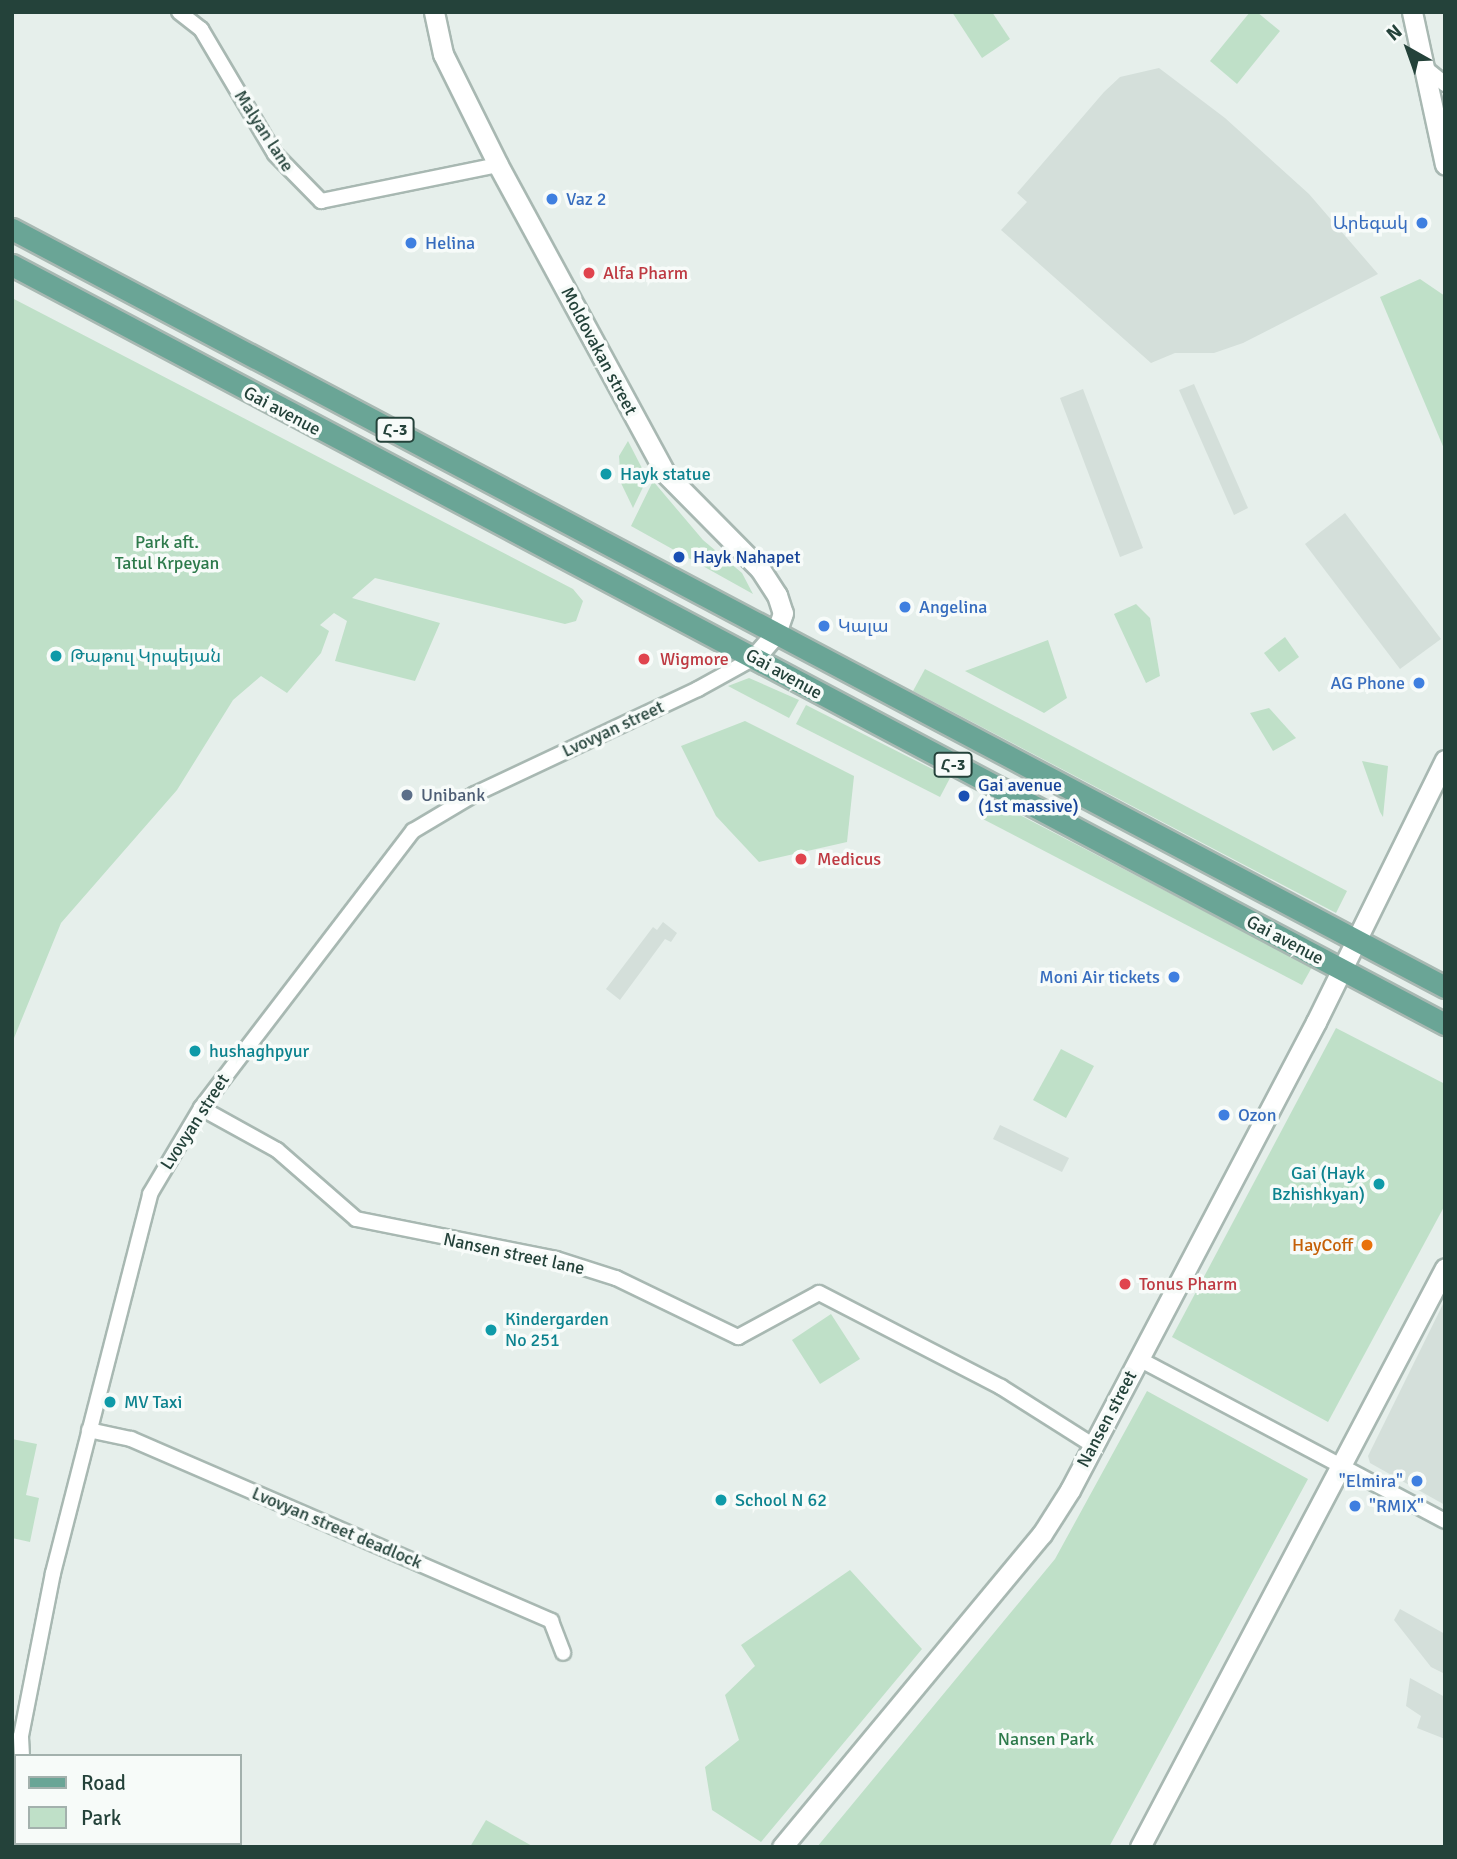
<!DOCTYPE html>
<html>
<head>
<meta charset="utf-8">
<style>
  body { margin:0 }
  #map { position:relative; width:1457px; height:1859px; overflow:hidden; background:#e6efeb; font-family:Signika,"Noto Sans Armenian",sans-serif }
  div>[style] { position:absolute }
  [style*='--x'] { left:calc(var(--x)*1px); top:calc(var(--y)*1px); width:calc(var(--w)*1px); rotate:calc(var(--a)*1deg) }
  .built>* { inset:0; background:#d4dfda }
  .green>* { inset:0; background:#bfe0c8 }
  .roads { filter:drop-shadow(2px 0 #a8b8b2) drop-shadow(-2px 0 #a8b8b2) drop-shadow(0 2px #a8b8b2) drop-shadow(0 -2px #a8b8b2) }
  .street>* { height:14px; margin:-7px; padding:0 7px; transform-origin:7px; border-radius:7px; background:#fff }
  .secondary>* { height:19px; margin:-9.5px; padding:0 9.5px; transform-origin:9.5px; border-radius:9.5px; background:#fff }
  .primary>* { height:21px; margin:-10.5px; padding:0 10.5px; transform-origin:10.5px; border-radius:10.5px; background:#6aa596 }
  .dots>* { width:19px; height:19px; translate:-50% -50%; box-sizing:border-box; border:4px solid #f7fbf9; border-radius:50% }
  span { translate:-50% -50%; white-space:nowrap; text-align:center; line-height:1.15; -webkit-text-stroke:7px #f7fbf9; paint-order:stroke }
  .shield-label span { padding:2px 5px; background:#f7fbf9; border:2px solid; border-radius:5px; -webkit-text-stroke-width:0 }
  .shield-label { font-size:16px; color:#24423a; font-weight:700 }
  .street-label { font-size:18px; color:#24423a }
  .shop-label { font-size:18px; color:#366cbe }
  .left { translate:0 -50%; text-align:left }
  .right { translate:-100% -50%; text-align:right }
  .health-label { font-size:18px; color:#be3a42 }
  .culture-label { font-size:18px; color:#0d838f }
  .park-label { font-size:18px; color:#2d7a4b }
  .transit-label { font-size:18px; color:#164399 }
  .service-label { font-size:18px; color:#4e5e75 }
  .food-label { font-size:18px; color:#c56008 }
  .frame { position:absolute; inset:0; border:14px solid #24423a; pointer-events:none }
  .legend { position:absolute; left:14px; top:1754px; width:228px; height:91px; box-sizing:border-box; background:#f7fbf9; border:2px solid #a3b1ad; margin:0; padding:9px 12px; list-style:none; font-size:21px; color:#24423a }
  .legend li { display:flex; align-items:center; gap:14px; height:35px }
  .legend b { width:35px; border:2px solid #a3b1ad }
  .north { position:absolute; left:1373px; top:14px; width:70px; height:70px; -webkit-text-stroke:5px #f7fbf9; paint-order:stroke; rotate:320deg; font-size:19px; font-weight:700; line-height:28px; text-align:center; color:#24423a }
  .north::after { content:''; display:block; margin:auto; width:24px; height:32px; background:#24423a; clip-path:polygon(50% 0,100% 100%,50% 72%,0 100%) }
</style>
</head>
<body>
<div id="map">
  <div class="built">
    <i style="clip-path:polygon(1159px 68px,1225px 118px,1309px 194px,1378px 274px,1243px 343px,1214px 353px,1175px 353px,1151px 363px,1001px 230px,1027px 202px,1017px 193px,1104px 92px,1120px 77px)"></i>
    <i style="clip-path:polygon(1194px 384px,1248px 508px,1234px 515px,1179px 390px)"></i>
    <i style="clip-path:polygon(1083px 389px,1143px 548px,1120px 557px,1060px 398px)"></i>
    <i style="clip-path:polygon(1345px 513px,1441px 639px,1400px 669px,1305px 544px)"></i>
    <i style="clip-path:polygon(663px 922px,677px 933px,671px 942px,665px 939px,620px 1000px,606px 989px,653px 927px,657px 930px)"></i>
    <i style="clip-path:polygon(1000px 1125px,1069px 1158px,1062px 1172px,993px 1139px)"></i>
    <i style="clip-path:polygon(1445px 1300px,1445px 1505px,1370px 1463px,1368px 1456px)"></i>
    <i style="clip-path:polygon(1400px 1609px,1445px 1634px,1445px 1674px,1431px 1667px,1394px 1620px)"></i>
    <i style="clip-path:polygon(1410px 1678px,1445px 1697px,1445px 1739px,1417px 1728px,1421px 1716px,1406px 1706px)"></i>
  </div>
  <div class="green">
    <i style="clip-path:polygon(952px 12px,992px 12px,1010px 39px,982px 58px)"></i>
    <i style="clip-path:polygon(1250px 12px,1257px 12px,1280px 31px,1237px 84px,1210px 61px)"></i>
    <i style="clip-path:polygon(1420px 279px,1445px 296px,1445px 451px,1380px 297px)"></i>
    <i style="clip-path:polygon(12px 298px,573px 589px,583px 601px,576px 621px,565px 624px,375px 578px,352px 598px,440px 623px,415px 681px,335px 661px,347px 621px,334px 613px,320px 625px,329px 631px,321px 653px,287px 693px,261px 676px,233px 700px,177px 790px,61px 923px,12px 1043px)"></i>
    <i style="clip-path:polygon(628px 441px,645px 474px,645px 483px,633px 508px,621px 483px,619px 456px)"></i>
    <i style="clip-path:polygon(653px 481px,703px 540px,742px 573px,753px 594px,631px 526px)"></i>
    <i style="clip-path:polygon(1136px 604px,1150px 618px,1160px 676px,1146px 683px,1114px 614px)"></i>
    <i style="clip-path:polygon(1285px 637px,1299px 657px,1279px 672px,1264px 653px)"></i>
    <i style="clip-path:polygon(1048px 640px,1067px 698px,1044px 713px,965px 671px)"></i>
    <i style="clip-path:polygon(925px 669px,1347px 891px,1336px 913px,913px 691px)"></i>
    <i style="clip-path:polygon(749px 678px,799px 700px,789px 718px,728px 686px)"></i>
    <i style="clip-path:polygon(806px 705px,950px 778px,940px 797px,796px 724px)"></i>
    <i style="clip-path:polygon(1269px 708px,1296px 738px,1273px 751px,1250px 713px)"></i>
    <i style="clip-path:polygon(745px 721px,854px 776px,847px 842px,759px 862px,716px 816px,681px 746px)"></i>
    <i style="clip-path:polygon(1362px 761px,1388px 766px,1383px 817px,1380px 812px)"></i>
    <i style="clip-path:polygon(989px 799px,1312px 967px,1302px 985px,979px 817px)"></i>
    <i style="clip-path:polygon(1336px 1028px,1445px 1084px,1445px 1205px,1328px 1422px,1172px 1337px)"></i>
    <i style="clip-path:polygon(1061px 1049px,1094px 1066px,1066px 1118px,1033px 1100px)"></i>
    <i style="clip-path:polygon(831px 1314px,860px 1359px,820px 1384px,792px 1340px)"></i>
    <i style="clip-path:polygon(1147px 1391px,1308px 1479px,1109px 1847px,817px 1847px,1055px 1559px)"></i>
    <i style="clip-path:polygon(12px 1439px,37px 1444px,26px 1495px,39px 1498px,30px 1542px,12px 1538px)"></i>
    <i style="clip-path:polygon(850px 1570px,922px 1649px,761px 1842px,712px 1810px,705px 1767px,739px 1740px,725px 1695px,755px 1666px,741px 1645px)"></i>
    <i style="clip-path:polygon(486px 1820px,534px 1847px,470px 1847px)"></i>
  </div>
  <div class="roads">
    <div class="street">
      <i style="--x:179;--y:12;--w:28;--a:38"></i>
      <i style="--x:201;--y:29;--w:145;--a:59.4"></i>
      <i style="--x:275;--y:154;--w:66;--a:45.6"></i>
      <i style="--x:321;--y:201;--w:181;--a:-11.5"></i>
      <i style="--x:1424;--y:67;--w:27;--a:39"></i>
      <i style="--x:201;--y:1108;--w:87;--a:28.9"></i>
      <i style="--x:277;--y:1150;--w:105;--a:41.1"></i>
      <i style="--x:356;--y:1219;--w:204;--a:11.3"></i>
      <i style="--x:556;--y:1259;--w:63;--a:17.6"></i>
      <i style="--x:616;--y:1278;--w:136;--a:25.8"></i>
      <i style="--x:738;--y:1337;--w:92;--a:-28.5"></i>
      <i style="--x:819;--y:1293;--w:205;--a:27.3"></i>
      <i style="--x:1001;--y:1387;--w:110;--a:32.4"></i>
      <i style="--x:1139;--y:1359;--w:346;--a:27.9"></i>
      <i style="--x:89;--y:1430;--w:43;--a:12.1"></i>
      <i style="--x:131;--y:1439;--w:458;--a:23.4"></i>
      <i style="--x:551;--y:1621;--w:34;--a:69"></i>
      <i style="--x:22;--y:1756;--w:20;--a:-93"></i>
      <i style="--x:21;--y:1736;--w:166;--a:-78.9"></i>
      <i style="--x:53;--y:1573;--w:391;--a:-75.6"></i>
      <i style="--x:150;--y:1194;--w:100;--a:-59.3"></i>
      <i style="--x:201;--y:1108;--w:349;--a:-52.6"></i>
      <i style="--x:413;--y:831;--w:72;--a:-30.8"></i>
      <i style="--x:475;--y:794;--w:246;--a:-25.2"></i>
      <i style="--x:698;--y:689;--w:64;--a:-29"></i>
      <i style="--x:29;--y:1843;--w:4;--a:90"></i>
    </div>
    <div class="secondary">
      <i style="--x:434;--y:12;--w:43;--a:77.9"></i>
      <i style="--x:443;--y:54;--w:124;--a:63.6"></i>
      <i style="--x:498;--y:165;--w:350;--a:61.5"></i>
      <i style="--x:665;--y:473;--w:135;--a:45.3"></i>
      <i style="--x:760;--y:569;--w:31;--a:57"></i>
      <i style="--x:777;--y:595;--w:19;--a:72"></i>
      <i style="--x:783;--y:613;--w:21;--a:109"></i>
      <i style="--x:776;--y:633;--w:33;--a:131"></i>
      <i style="--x:1412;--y:12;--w:156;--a:77.8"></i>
      <i style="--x:782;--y:1847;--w:407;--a:-50.3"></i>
      <i style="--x:1042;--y:1534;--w:52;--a:-57.5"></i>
      <i style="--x:1070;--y:1490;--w:529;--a:-62.27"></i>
      <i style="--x:1316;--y:1022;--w:292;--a:-63.8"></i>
      <i style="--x:1140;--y:1847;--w:654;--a:-62.22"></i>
    </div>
    <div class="primary">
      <i style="--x:12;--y:229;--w:1621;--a:27.88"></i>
      <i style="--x:12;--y:265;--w:1622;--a:27.91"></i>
    </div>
  </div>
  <div class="dots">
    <i style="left:552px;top:199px;background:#3f7fe0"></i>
    <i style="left:1422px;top:223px;background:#3f7fe0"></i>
    <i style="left:411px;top:243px;background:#3f7fe0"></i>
    <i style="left:589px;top:273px;background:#e0444e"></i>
    <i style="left:606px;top:474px;background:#0f9aa8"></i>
    <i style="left:679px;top:557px;background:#1a4fb4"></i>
    <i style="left:905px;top:607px;background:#3f7fe0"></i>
    <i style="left:824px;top:626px;background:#3f7fe0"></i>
    <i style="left:56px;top:656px;background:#0f9aa8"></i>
    <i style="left:644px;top:659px;background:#e0444e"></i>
    <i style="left:1419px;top:683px;background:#3f7fe0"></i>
    <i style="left:407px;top:795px;background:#5c6f8a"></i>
    <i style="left:964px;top:796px;background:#1a4fb4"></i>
    <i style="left:801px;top:859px;background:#e0444e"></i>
    <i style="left:1174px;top:977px;background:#3f7fe0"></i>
    <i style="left:195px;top:1051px;background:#0f9aa8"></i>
    <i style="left:1224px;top:1115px;background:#3f7fe0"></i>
    <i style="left:1379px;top:1184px;background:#0f9aa8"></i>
    <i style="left:1367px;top:1245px;background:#e8710a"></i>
    <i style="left:1125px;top:1284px;background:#e0444e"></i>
    <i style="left:491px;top:1330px;background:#0f9aa8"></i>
    <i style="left:110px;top:1402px;background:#0f9aa8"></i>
    <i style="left:1417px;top:1481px;background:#3f7fe0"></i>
    <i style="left:721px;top:1500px;background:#0f9aa8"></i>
    <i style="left:1355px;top:1506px;background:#3f7fe0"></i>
  </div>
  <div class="shield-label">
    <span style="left:395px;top:430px">Հ-3</span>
    <span style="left:953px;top:765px">Հ-3</span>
  </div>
  <div class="street-label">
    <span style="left:264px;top:131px;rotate:57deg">Malyan lane</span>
    <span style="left:599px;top:351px;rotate:62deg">Moldovakan street</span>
    <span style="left:282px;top:411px;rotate:28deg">Gai avenue</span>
    <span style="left:784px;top:674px;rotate:29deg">Gai avenue</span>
    <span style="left:613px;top:729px;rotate:-25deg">Lvovyan street</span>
    <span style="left:1285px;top:940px;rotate:28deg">Gai avenue</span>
    <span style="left:195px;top:1122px;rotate:-57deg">Lvovyan street</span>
    <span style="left:514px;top:1254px;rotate:12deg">Nansen street lane</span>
    <span style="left:1107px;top:1419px;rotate:-62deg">Nansen street</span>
    <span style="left:337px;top:1528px;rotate:23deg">Lvovyan street deadlock</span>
  </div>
  <div class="shop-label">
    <span class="left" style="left:566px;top:199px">Vaz 2</span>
    <span class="right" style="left:1408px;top:223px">Արեգակ</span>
    <span class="left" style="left:425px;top:243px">Helina</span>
    <span class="left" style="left:919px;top:607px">Angelina</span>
    <span class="left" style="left:838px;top:626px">Կալա</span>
    <span class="right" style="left:1405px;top:683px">AG Phone</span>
    <span class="right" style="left:1160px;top:977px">Moni Air tickets</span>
    <span class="left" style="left:1238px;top:1115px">Ozon</span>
    <span class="right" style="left:1403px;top:1481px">"Elmira"</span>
    <span class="left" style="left:1369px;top:1506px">"RMIX"</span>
  </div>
  <div class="health-label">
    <span class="left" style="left:603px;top:273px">Alfa Pharm</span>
    <span class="left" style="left:660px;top:659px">Wigmore</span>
    <span class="left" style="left:817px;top:859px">Medicus</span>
    <span class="left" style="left:1139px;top:1284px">Tonus Pharm</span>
  </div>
  <div class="culture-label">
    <span class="left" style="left:620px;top:474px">Hayk statue</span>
    <span class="left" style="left:70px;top:656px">Թաթուլ Կրպեյան</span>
    <span class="left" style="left:209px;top:1051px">hushaghpyur</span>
    <span class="right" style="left:1365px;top:1184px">Gai (Hayk<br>Bzhishkyan)</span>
    <span class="left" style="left:505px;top:1330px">Kindergarden<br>No 251</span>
    <span class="left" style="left:124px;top:1402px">MV Taxi</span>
    <span class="left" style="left:735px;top:1500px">School N 62</span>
  </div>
  <div class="park-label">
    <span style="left:167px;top:553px">Park aft.<br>Tatul Krpeyan</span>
    <span style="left:1046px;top:1739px">Nansen Park</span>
  </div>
  <div class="transit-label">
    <span class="left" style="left:693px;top:557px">Hayk Nahapet</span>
    <span class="left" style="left:978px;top:796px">Gai avenue<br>(1st massive)</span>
  </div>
  <div class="service-label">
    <span class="left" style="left:421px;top:795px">Unibank</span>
  </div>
  <div class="food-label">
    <span class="right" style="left:1353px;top:1245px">HayCoff</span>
  </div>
  <div class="frame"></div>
  <ul class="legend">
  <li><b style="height:9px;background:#6aa596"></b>Road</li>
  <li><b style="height:19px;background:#bfe0c8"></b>Park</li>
  </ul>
  <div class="north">N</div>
</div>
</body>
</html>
